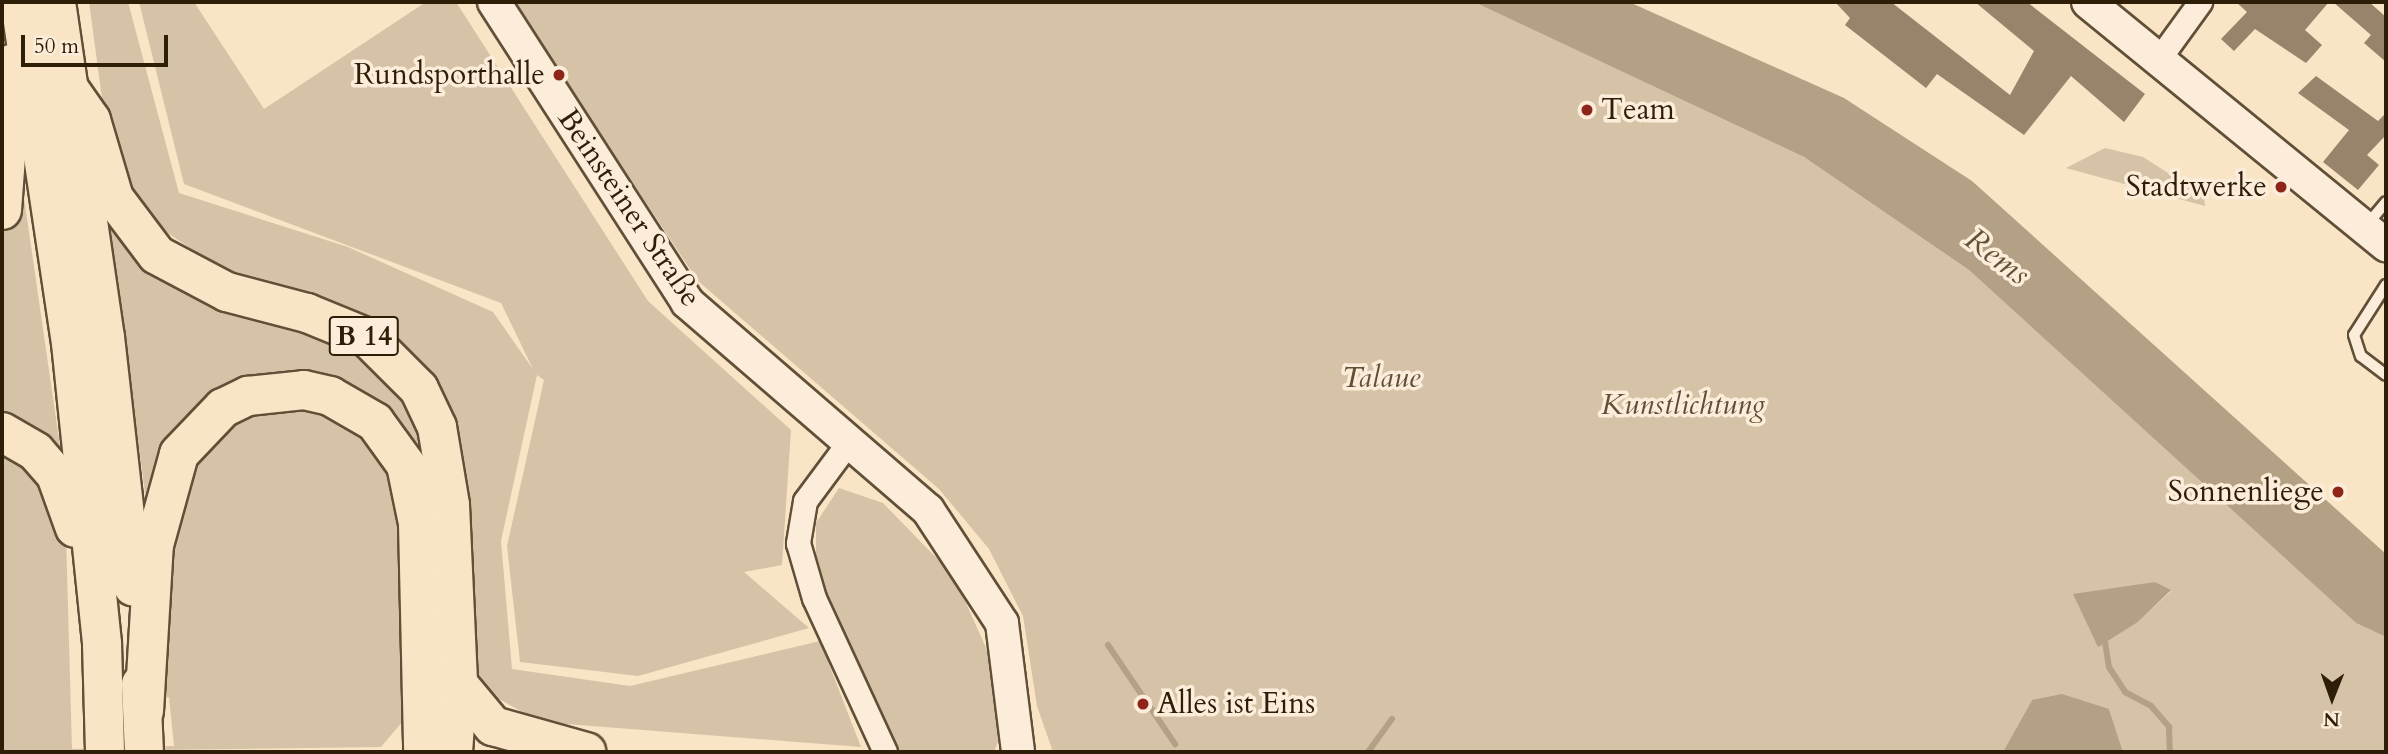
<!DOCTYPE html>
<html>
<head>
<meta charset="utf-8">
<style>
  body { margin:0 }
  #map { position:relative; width:2388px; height:754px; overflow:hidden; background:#f9e4c6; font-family:Cardo,serif }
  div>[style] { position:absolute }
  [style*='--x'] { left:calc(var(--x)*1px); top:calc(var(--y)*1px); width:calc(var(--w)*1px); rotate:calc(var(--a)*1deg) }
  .green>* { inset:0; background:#d6c2a6 }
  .water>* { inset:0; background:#b4a085 }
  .stream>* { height:6px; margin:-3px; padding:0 3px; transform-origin:3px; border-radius:3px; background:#b4a085 }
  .building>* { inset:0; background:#98846a }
  .roads { filter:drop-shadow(2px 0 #614f37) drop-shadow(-2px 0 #614f37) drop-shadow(0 2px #614f37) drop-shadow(0 -2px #614f37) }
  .lane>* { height:10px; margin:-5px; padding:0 5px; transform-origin:5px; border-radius:5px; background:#fbedda }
  .street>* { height:23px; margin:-11.5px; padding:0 11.5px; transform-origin:11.5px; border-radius:11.5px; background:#fbedda }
  .secondary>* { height:32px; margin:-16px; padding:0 16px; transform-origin:16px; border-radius:16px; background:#fbedda }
  .highway>* { height:38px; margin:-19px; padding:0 19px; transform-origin:19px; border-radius:19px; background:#f9e4c6 }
  .dots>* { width:19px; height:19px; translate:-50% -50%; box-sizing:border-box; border:4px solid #fbedda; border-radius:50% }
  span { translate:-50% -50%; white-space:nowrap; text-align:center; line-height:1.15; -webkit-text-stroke:7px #fbedda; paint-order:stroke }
  .shield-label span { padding:2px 5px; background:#fbedda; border:2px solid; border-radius:5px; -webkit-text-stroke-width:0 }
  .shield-label { font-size:28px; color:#2e1d07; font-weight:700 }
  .poi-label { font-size:30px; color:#2e1d07 }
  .right { translate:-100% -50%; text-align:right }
  .left { translate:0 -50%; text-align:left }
  .street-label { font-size:30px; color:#2e1d07 }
  .park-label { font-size:30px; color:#604f37; font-style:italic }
  .water-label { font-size:32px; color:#645139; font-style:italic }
  .frame { position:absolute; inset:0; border:4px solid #2e1d07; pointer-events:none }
  .north { position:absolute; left:2297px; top:663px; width:70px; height:70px; -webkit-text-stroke:5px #fbedda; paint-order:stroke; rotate:181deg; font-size:19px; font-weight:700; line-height:28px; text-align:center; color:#2e1d07 }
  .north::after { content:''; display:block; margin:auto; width:24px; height:32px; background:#2e1d07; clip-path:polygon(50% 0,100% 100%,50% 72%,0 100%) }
  .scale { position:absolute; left:21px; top:35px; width:147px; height:32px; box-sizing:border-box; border:4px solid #2e1d07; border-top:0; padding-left:9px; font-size:21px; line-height:24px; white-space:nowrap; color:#2e1d07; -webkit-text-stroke:5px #fbedda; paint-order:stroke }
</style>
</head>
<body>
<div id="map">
  <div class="green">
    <i style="clip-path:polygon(89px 2px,128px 2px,179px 193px,348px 247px,493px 312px,533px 369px,501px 303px,184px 184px,139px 2px,194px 2px,264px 109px,426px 2px,456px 2px,648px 301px,791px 430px,782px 565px,744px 572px,809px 628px,638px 676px,520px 662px,507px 546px,544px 380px,537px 375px,501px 541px,512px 669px,630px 686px,820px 641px,861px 747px,541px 722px,477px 687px,436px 389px,407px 348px,357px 314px,231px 275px,148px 220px,109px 150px)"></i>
    <i style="clip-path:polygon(evenodd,513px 2px,1474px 2px,1804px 157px,1969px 270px,2356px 623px,2386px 637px,2386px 752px,2123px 752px,2109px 709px,2032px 700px,2003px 752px,1053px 752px,1037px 706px,1023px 616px,989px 549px,939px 489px,698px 281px,513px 2px,2155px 582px,2171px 591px,2138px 622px,2098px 646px,2125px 588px,2155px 582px)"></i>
    <i style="clip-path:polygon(2105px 148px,2143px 157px,2204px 196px,2205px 206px,2066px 168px)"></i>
    <i style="clip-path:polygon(18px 156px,64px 474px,2px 425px,2px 245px)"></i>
    <i style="clip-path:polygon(109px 218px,351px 339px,417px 418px,424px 448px,351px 390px,252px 387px,147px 508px)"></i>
    <i style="clip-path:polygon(306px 401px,366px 427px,398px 485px,408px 715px,381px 747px,2px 752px,2px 443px,30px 461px,66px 536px,72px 749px,174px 746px,169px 697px,164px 699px,161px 610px,173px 490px,225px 418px)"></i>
    <i style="clip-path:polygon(839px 488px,883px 503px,954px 576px,991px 659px,1000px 736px,994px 752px,899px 752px,816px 575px,816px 523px)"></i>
  </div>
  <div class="water">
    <i style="clip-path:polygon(1474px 2px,1629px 2px,1844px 98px,1972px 181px,2386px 554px,2386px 637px,2356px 623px,1969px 270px,1804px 157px)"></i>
    <i style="clip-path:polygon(2155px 582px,2171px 590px,2138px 622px,2098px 647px,2073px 594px)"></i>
    <i style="clip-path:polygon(2062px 694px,2109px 709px,2123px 752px,2003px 752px,2032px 700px)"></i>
  </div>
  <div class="stream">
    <i style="--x:2105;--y:642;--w:25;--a:81"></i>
    <i style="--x:2109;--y:667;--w:30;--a:57"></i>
    <i style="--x:2125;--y:692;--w:30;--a:28"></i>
    <i style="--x:2151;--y:706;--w:28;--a:49"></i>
    <i style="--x:2169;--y:727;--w:25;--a:88"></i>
    <i style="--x:1108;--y:645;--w:120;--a:55.9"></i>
    <i style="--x:1368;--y:752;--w:41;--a:-54"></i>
  </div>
  <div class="building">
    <i style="clip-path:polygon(1835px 2px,1891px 2px,2010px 95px,2034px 51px,1975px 2px,2027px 2px,2145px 94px,2124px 122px,2071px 76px,2024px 135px,1937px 74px,1926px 88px,1845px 25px,1850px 18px)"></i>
    <i style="clip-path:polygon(2236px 2px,2329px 2px,2305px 30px,2322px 45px,2306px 63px,2255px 29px,2234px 51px,2221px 39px,2247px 12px)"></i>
    <i style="clip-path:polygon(2333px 2px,2369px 2px,2386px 17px,2386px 62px,2364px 43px,2371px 35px)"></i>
    <i style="clip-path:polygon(2316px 76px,2378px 121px,2386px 113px,2386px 135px,2367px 155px,2379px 165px,2358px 190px,2323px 162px,2349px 130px,2298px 93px)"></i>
  </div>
  <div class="roads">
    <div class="lane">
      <i style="--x:2366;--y:226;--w:31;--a:-50"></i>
      <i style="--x:2386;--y:285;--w:59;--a:122.6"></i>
      <i style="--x:2354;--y:335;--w:22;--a:72"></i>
      <i style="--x:2361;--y:356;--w:31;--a:37"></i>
    </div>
    <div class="street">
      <i style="--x:2158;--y:60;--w:72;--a:-54.1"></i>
      <i style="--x:848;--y:443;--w:72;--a:126.6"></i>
      <i style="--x:805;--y:501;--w:43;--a:99.5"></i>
      <i style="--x:798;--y:543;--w:57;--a:73.8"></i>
      <i style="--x:814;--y:598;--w:170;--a:65.2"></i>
    </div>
    <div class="secondary">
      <i style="--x:494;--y:2;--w:357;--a:57.2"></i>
      <i style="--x:687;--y:302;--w:318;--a:40.8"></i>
      <i style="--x:928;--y:510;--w:135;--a:56.8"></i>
      <i style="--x:1002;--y:623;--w:130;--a:82.9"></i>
      <i style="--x:2088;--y:2;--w:385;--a:39.2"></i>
    </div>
    <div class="highway">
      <i style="--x:20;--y:2;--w:345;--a:81.5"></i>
      <i style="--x:71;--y:343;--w:303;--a:84.1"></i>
      <i style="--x:102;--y:644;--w:108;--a:88.4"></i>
      <i style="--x:56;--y:2;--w:339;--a:81.7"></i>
      <i style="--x:105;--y:337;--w:251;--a:83.6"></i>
      <i style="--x:68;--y:87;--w:40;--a:55.1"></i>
      <i style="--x:91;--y:120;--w:81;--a:73.6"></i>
      <i style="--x:114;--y:198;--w:71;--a:53"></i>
      <i style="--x:157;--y:255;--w:79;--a:27.9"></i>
      <i style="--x:227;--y:292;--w:83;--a:14.7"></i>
      <i style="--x:307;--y:313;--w:66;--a:22.3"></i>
      <i style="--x:368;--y:338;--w:72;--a:45"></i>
      <i style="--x:419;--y:389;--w:42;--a:64.7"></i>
      <i style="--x:437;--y:427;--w:79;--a:80.5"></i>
      <i style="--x:450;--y:505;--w:179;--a:87.4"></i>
      <i style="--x:458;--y:684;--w:68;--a:94.2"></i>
      <i style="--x:2;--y:210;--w:147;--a:-85.7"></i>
      <i style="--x:2;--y:432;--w:39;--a:30"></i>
      <i style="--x:36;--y:452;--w:30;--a:49"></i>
      <i style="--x:56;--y:475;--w:56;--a:70.3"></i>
      <i style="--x:141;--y:684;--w:68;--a:87.5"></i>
      <i style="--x:458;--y:684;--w:55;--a:50.2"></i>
      <i style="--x:493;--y:726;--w:97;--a:15.6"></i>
      <i style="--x:144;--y:711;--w:166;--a:-86.6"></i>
      <i style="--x:154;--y:545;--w:94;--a:-74.6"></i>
      <i style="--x:179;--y:454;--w:64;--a:-46.3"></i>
      <i style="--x:223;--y:408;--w:28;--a:-26"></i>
      <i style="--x:248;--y:396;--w:56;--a:-6.1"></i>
      <i style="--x:304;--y:390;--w:27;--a:13"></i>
      <i style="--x:330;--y:396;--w:52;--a:30"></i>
      <i style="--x:375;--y:422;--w:53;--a:54.2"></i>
      <i style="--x:406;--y:465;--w:59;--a:78.3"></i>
      <i style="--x:418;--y:523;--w:229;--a:88.7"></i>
    </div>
  </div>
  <div class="dots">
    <i style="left:559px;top:75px;background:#8f2418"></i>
    <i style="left:1587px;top:110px;background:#8f2418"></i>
    <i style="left:2281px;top:187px;background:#8f2418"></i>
    <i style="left:2338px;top:492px;background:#8f2418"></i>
    <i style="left:1143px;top:704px;background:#8f2418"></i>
  </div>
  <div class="shield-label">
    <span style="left:364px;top:336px">B 14</span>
  </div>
  <div class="poi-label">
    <span class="right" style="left:545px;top:75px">Rundsporthalle</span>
    <span class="left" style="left:1601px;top:110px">Team</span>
    <span class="right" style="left:2267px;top:187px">Stadtwerke</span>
    <span class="right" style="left:2324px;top:492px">Sonnenliege</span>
    <span class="left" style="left:1157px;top:704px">Alles ist Eins</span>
  </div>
  <div class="street-label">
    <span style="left:629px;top:208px;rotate:56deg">Beinsteiner Straße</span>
  </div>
  <div class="park-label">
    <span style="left:1381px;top:378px">Talaue</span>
    <span style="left:1683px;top:405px">Kunstlichtung</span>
  </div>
  <div class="water-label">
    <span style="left:1997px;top:257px;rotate:37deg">Rems</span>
  </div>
  <div class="frame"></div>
  <div class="north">N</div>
  <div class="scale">50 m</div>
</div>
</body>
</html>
